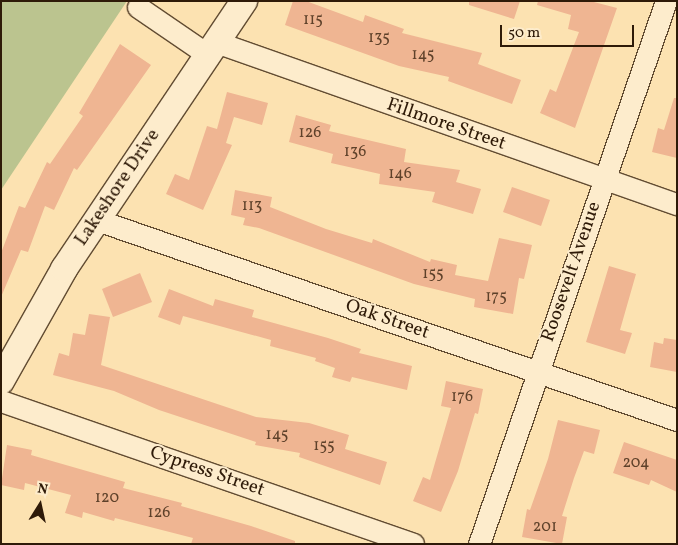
<!DOCTYPE html>
<html>
<head>
<meta charset="utf-8">
<style>
  body { margin:0 }
  #map { position:relative; width:678px; height:545px; overflow:hidden; background:#fce2b1; font-family:Vollkorn,serif }
  div>[style] { position:absolute }
  [style*='--x'] { left:calc(var(--x)*1px); top:calc(var(--y)*1px); width:calc(var(--w)*1px); rotate:calc(var(--a)*1deg) }
  .green>* { inset:0; background:#bbc48f }
  .building>* { inset:0; background:#efb592 }
  .roads { filter:drop-shadow(1px 0 #624c32) drop-shadow(-1px 0 #624c32) drop-shadow(0 1px #624c32) drop-shadow(0 -1px #624c32) }
  .minor>* { height:21px; margin:-10.5px; padding:0 10.5px; transform-origin:10.5px; border-radius:10.5px; background:#fdeccc }
  .tertiary>* { height:26px; margin:-13px; padding:0 13px; transform-origin:13px; border-radius:13px; background:#fdeccc }
  span { translate:-50% -50%; white-space:nowrap; text-align:center; line-height:1.15; -webkit-text-stroke:4px #fdeccc; paint-order:stroke }
  .number-label { font-size:16px; color:#5e412a }
  .number-label span { -webkit-text-stroke-width:0 }
  .street-label { font-size:19px; color:#2e1a08 }
  .frame { position:absolute; inset:0; border:2px solid #2e1a08; pointer-events:none }
  .north { position:absolute; left:15px; top:480px; width:50px; height:50px; -webkit-text-stroke:4px #fdeccc; paint-order:stroke; rotate:10deg; font-size:14px; font-weight:700; line-height:20px; text-align:center; color:#2e1a08 }
  .north::after { content:''; display:block; margin:auto; width:18px; height:22px; background:#2e1a08; clip-path:polygon(50% 0,100% 100%,50% 72%,0 100%) }
  .scale { position:absolute; left:500px; top:25px; width:134px; height:22px; box-sizing:border-box; border:2px solid #2e1a08; border-top:0; padding-left:6px; font-size:15px; line-height:18px; white-space:nowrap; color:#2e1a08; -webkit-text-stroke:4px #fdeccc; paint-order:stroke }
</style>
</head>
<body>
<div id="map">
  <div class="green">
    <i style="clip-path:polygon(1px 1px,127px 1px,1px 190px)"></i>
  </div>
  <div class="building">
    <i style="clip-path:polygon(293px 1px,306px 1px,363px 22px,365px 15px,404px 29px,402px 33px,482px 53px,478px 64px,521px 80px,512px 104px,448px 81px,449px 77px,399px 66px,285px 25px)"></i>
    <i style="clip-path:polygon(469px 1px,520px 1px,514px 19px,469px 5px)"></i>
    <i style="clip-path:polygon(538px 1px,590px 1px,617px 8px,575px 128px,540px 113px,550px 89px,556px 92px,579px 32px,568px 29px,571px 15px,537px 5px)"></i>
    <i style="clip-path:polygon(120px 44px,151px 65px,77px 170px,74px 168px,54px 210px,45px 206px,28px 252px,21px 250px,1px 297px,1px 253px,19px 206px,25px 208px,47px 162px,50px 164px,83px 116px,79px 113px)"></i>
    <i style="clip-path:polygon(227px 92px,268px 103px,262px 125px,234px 117px,226px 143px,232px 145px,203px 210px,166px 194px,175px 174px,189px 180px,207px 126px,217px 129px)"></i>
    <i style="clip-path:polygon(674px 98px,677px 98px,677px 158px,652px 152px,658px 128px,664px 130px)"></i>
    <i style="clip-path:polygon(296px 115px,331px 125px,329px 131px,406px 149px,404px 162px,460px 170px,456px 182px,481px 189px,473px 214px,432px 202px,435px 192px,379px 184px,380px 174px,331px 163px,333px 154px,289px 142px)"></i>
    <i style="clip-path:polygon(512px 187px,550px 200px,541px 226px,503px 212px)"></i>
    <i style="clip-path:polygon(235px 190px,272px 197px,270px 207px,326px 229px,372px 243px,373px 239px,430px 262px,431px 259px,457px 265px,455px 275px,488px 281px,499px 238px,532px 245px,524px 279px,519px 278px,513px 314px,474px 307px,475px 299px,414px 284px,259px 228px,243px 225px,245px 218px,231px 215px)"></i>
    <i style="clip-path:polygon(609px 266px,636px 274px,620px 330px,632px 333px,625px 354px,586px 342px)"></i>
    <i style="clip-path:polygon(140px 273px,152px 302px,113px 317px,102px 289px)"></i>
    <i style="clip-path:polygon(169px 289px,213px 306px,215px 299px,254px 310px,252px 317px,328px 338px,361px 349px,359px 353px,412px 366px,407px 390px,352px 377px,350px 382px,332px 377px,335px 368px,315px 361px,316px 358px,270px 346px,271px 340px,183px 316px,180px 325px,158px 317px)"></i>
    <i style="clip-path:polygon(89px 314px,110px 317px,101px 365px,256px 417px,309px 423px,349px 435px,345px 449px,387px 462px,380px 485px,299px 457px,300px 453px,255px 445px,256px 442px,159px 410px,114px 391px,53px 375px,59px 353px,69px 356px,73px 333px,85px 335px)"></i>
    <i style="clip-path:polygon(664px 338px,677px 340px,677px 372px,650px 367px,654px 342px,663px 344px)"></i>
    <i style="clip-path:polygon(446px 381px,483px 389px,478px 414px,475px 413px,458px 471px,441px 512px,413px 501px,423px 477px,430px 480px,451px 408px,441px 406px)"></i>
    <i style="clip-path:polygon(558px 420px,600px 430px,594px 454px,584px 451px,574px 478px,562px 516px,567px 517px,562px 544px,522px 537px,527px 509px,530px 510px,548px 459px)"></i>
    <i style="clip-path:polygon(624px 442px,677px 460px,677px 492px,651px 480px,649px 485px,613px 473px)"></i>
    <i style="clip-path:polygon(7px 445px,32px 450px,31px 455px,125px 482px,123px 488px,182px 503px,181px 506px,251px 526px,295px 541px,295px 544px,191px 544px,193px 538px,115px 518px,114px 521px,83px 512px,82px 518px,65px 513px,71px 495px,25px 483px,24px 490px,1px 485px)"></i>
  </div>
  <div class="roads">
    <div class="minor">
      <i style="--x:138;--y:7;--w:85;--a:34.4"></i>
      <i style="--x:216;--y:42;--w:489;--a:19.4"></i>
      <i style="--x:97;--y:220;--w:614;--a:19.03"></i>
      <i style="--x:1;--y:401;--w:436;--a:19.1"></i>
      <i style="--x:479;--y:544;--w:574;--a:-71"></i>
    </div>
    <div class="tertiary">
      <i style="--x:1;--y:381;--w:129;--a:-60.6"></i>
      <i style="--x:64;--y:269;--w:323;--a:-56.1"></i>
    </div>
  </div>
  <div class="number-label">
    <span style="left:313px;top:20px">115</span>
    <span style="left:379px;top:38px">135</span>
    <span style="left:423px;top:55px">145</span>
    <span style="left:310px;top:133px">126</span>
    <span style="left:355px;top:152px">136</span>
    <span style="left:400px;top:174px">146</span>
    <span style="left:252px;top:206px">113</span>
    <span style="left:433px;top:274px">155</span>
    <span style="left:496px;top:297px">175</span>
    <span style="left:462px;top:397px">176</span>
    <span style="left:277px;top:435px">145</span>
    <span style="left:324px;top:446px">155</span>
    <span style="left:636px;top:463px">204</span>
    <span style="left:107px;top:498px">120</span>
    <span style="left:159px;top:513px">126</span>
    <span style="left:545px;top:527px">201</span>
  </div>
  <div class="street-label">
    <span style="left:446px;top:125px;rotate:19deg">Fillmore Street</span>
    <span style="left:118px;top:188px;rotate:-56deg">Lakeshore Drive</span>
    <span style="left:572px;top:272px;rotate:-71deg">Roosevelt Avenue</span>
    <span style="left:387px;top:320px;rotate:19deg">Oak Street</span>
    <span style="left:207px;top:472px;rotate:19deg">Cypress Street</span>
  </div>
  <div class="frame"></div>
  <div class="north">N</div>
  <div class="scale">50 m</div>
</div>
</body>
</html>
